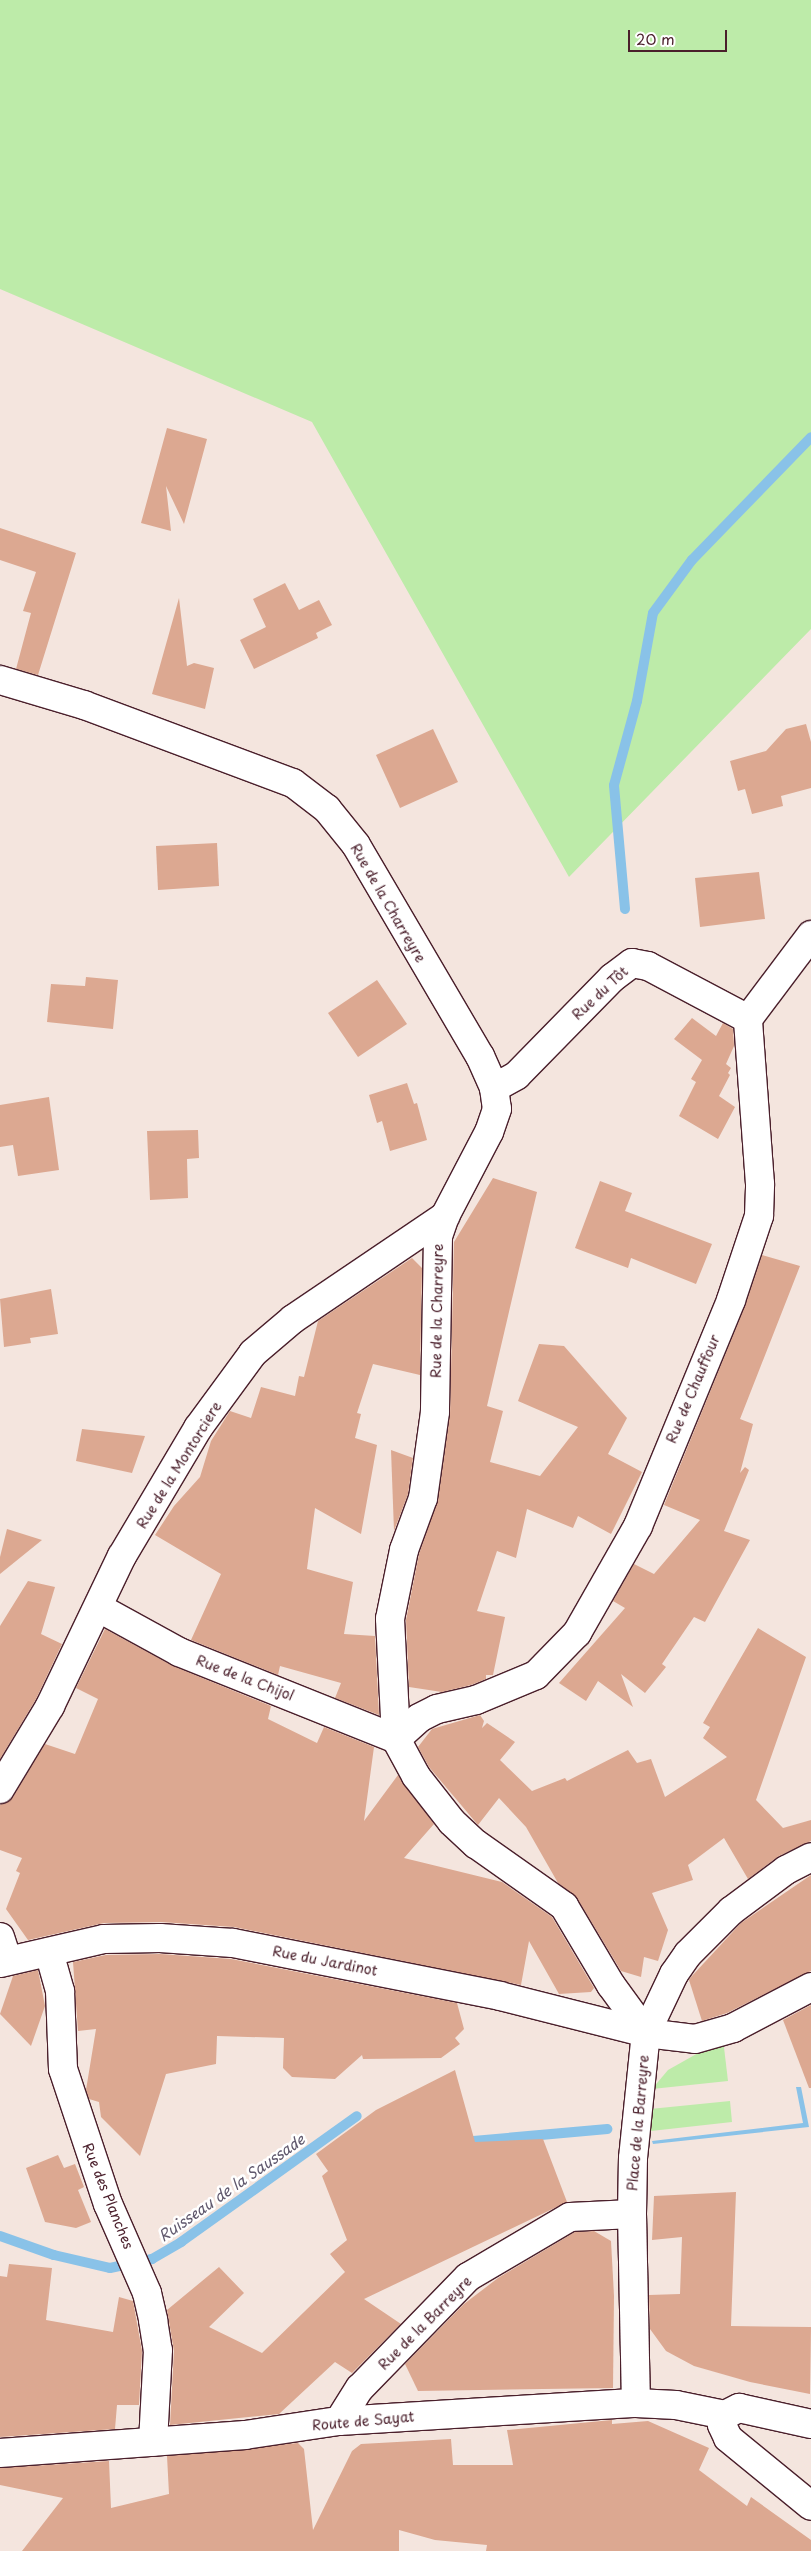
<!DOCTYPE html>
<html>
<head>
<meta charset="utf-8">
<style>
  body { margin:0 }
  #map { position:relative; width:811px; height:2551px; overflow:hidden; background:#f4e5de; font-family:"Playpen Sans",sans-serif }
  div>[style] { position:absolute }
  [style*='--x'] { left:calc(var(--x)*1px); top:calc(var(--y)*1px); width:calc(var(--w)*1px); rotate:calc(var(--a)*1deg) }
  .green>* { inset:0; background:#bdeba9 }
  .water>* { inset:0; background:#89c2e8 }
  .stream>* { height:10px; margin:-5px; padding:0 5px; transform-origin:5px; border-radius:5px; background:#89c2e8 }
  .building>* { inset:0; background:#dca891 }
  .roads { filter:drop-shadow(1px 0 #4a1f2b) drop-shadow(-1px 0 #4a1f2b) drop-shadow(0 1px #4a1f2b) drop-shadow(0 -1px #4a1f2b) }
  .minor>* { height:28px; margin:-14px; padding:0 14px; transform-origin:14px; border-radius:14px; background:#fff }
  span { translate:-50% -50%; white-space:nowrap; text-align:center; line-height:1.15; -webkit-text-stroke:5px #fff; paint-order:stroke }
  .street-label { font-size:14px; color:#4a1f2b }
  .water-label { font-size:15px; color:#60586d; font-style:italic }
  .scale { position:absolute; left:628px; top:30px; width:99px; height:22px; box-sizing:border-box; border:2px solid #4a1f2b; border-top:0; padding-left:6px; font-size:15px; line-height:18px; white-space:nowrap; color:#4a1f2b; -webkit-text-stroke:4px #fff; paint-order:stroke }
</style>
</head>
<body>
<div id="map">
  <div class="green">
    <i style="clip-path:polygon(0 0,811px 0,811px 629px,569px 877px,312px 422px,0 289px)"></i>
    <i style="clip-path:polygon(723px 2039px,728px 2081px,652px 2089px,668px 2070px)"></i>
    <i style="clip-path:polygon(730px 2101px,732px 2122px,651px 2131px,650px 2109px)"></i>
  </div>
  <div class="water">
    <i style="clip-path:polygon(796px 2087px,801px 2087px,809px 2127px,653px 2144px,652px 2141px,803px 2123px)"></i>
  </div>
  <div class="stream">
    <i style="--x:625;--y:909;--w:124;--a:-95.1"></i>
    <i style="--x:614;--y:785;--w:87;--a:-74.7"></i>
    <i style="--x:637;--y:701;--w:89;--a:-79.7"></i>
    <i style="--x:653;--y:613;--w:66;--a:-53.7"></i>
    <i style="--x:692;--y:560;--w:171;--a:-45.9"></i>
    <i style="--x:462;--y:2142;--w:146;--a:-5.1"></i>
    <i style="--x:0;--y:2236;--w:57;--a:19.4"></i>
    <i style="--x:54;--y:2255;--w:57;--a:13.1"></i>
    <i style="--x:110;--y:2268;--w:43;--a:-12.1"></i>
    <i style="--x:152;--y:2259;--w:34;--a:-30"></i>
    <i style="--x:181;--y:2242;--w:216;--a:-35.6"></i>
  </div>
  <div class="building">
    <i style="clip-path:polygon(167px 428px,207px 439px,184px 524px,166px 486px,171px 531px,141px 523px)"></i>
    <i style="clip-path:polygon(0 528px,76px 553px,38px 675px,16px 669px,31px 613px,23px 611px,36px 572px,0 560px)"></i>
    <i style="clip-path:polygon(285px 583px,299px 610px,319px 600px,332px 625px,316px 633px,318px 638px,254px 669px,240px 640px,266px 627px,253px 599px)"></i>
    <i style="clip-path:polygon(179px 598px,187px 666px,194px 663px,214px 668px,205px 709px,152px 694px)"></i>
    <i style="clip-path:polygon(806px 724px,811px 742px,811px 788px,781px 796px,783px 806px,752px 814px,745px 789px,738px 791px,730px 761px,766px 751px,786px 729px)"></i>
    <i style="clip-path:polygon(433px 729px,458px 782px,400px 808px,376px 755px)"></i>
    <i style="clip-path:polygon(217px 843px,219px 886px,158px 890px,156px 846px)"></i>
    <i style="clip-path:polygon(759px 872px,765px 919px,700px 927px,695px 878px)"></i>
    <i style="clip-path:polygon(86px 977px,118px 980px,113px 1029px,47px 1022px,51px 984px,85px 986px)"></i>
    <i style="clip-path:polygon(377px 980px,407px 1024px,358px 1057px,328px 1013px)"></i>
    <i style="clip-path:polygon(692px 1018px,716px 1036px,723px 1023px,733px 1029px,734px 1046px,726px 1064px,731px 1068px,728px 1073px,730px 1075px,719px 1096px,735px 1107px,718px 1139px,679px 1116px,696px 1082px,691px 1079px,702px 1060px,674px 1039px)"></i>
    <i style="clip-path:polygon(407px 1083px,414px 1104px,417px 1103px,427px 1140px,390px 1151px,382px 1121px,377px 1123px,369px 1095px)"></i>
    <i style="clip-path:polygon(49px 1097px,59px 1170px,18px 1176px,13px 1145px,0 1147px,0 1105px)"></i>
    <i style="clip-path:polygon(198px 1130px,199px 1158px,187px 1159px,188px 1198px,150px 1200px,147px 1131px)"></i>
    <i style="clip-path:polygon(493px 1178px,537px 1192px,487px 1406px,503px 1411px,490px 1462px,540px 1476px,578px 1427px,518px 1401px,539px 1344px,564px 1346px,627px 1418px,608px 1454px,642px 1472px,611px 1534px,578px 1516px,573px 1528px,527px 1509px,516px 1558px,497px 1551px,477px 1611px,505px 1617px,493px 1675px,486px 1675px,486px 1679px,471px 1685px,442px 1692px,409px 1687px,406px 1620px,419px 1554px,438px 1500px,450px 1414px,454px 1242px)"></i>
    <i style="clip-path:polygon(600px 1181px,632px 1193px,625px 1211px,712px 1244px,696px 1284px,631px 1258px,628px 1268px,575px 1248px)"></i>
    <i style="clip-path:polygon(762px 1255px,800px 1266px,740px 1419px,753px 1424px,740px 1473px,745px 1467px,749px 1470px,724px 1531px,750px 1540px,705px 1622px,694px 1617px,662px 1664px,666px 1667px,645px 1693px,621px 1674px,633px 1707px,598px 1681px,586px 1701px,559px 1683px,625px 1608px,613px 1601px,634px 1564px,654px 1574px,700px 1520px,664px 1505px,745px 1306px)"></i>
    <i style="clip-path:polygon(412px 1258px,422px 1268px,420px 1375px,373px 1364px,357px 1413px,361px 1414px,355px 1438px,377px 1445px,361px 1534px,315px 1508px,307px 1569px,353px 1582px,344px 1634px,375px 1636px,379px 1715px,335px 1698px,341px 1683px,280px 1666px,278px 1675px,191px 1640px,221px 1574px,155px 1535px,174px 1506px,200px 1477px,211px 1441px,230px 1411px,251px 1418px,261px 1387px,295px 1396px,299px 1376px,304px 1377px,318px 1321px)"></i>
    <i style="clip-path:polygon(51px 1289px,58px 1334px,30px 1338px,31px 1343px,4px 1347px,0 1299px)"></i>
    <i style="clip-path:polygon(82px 1429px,145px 1436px,132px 1473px,76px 1461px)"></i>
    <i style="clip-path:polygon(391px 1450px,413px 1458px,408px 1494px,394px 1531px)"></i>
    <i style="clip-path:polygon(7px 1529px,42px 1540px,0 1574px,0 1557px)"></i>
    <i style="clip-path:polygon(28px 1581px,55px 1587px,41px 1634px,62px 1644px,36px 1699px,0 1759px,0 1626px)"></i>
    <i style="clip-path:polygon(758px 1628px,806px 1657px,756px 1800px,783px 1828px,811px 1820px,811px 1841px,779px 1856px,748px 1879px,724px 1838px,688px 1865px,693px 1880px,652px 1893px,668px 1930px,658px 1961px,644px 1957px,641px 1977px,621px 1971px,577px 1898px,558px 1883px,526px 1827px,499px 1798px,478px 1825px,429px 1767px,418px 1747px,432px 1729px,480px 1715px,484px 1721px,482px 1728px,487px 1723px,515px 1742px,500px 1760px,532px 1791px,565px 1778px,567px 1781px,628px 1750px,637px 1763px,651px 1759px,665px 1797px,727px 1757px,703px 1738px,710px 1727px,703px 1723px)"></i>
    <i style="clip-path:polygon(105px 1629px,173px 1666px,271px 1706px,268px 1719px,317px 1743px,324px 1727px,374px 1747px,364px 1821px,398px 1775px,434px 1824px,404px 1858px,502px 1882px,552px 1917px,594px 1988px,591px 1992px,559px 1994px,529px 1941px,521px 1985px,234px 1927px,161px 1922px,104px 1923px,28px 1940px,6px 1909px,20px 1873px,16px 1871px,22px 1858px,0 1850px,0 1805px,13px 1797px,45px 1744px,75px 1754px,98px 1699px,76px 1688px)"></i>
    <i style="clip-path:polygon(811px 1875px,811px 1971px,727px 2013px,702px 2021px,689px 1980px,691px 1977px,741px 1923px)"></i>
    <i style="clip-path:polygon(160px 1954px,231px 1959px,457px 2003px,464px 2029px,455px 2038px,460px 2044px,441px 2058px,363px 2059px,362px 2055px,335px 2079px,292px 2077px,283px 2068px,284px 2038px,217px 2036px,216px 2064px,166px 2074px,140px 2156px,101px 2117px,99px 2102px,89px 2099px,86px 2090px,96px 2029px,78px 2031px,73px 1962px,106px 1955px)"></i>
    <i style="clip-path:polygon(38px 1970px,45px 2006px,31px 2046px,0 2014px,13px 1976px)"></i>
    <i style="clip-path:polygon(811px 2005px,811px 2088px,809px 2088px,783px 2020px)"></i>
    <i style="clip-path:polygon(455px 2070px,475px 2142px,543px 2139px,567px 2202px,364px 2299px,401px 2324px,352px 2373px,335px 2362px,279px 2414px,170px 2425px,174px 2351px,167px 2310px,219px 2267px,244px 2293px,209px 2327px,262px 2353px,345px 2272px,330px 2254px,347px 2240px,322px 2176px,328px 2171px,316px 2154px,376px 2110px)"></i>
    <i style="clip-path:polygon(58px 2155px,64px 2168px,75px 2164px,84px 2187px,78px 2190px,91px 2222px,76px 2228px,45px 2222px,26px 2168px)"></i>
    <i style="clip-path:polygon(736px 2192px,731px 2326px,811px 2327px,810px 2394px,750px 2382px,694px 2366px,666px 2351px,650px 2329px,649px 2295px,680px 2294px,682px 2237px,652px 2240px,654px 2196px)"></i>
    <i style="clip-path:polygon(594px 2231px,611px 2241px,614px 2296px,613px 2388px,418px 2391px,405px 2364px,464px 2304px,498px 2278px,575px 2232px)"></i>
    <i style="clip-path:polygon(9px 2264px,52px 2268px,46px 2320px,113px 2332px,119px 2297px,133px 2301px,142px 2351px,139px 2405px,117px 2405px,115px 2429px,0 2437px,0 2276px,7px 2277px)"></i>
    <i style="clip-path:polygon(612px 2420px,612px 2424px,648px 2421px,709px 2448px,699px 2470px,747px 2506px,751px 2497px,811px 2540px,811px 2551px,486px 2551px,487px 2545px,435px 2540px,399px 2530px,399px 2551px,22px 2551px,63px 2498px,0 2485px,0 2468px,109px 2461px,111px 2508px,169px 2494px,167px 2456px,298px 2443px,304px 2449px,313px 2530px,352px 2451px,361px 2444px,451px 2439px,453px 2465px,513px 2465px,507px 2430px)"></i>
  </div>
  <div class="roads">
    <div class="minor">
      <i style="--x:0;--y:680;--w:88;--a:16.6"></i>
      <i style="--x:84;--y:705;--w:223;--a:20.5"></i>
      <i style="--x:293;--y:783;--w:43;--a:37.4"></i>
      <i style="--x:327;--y:809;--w:46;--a:51.1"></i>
      <i style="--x:356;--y:845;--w:245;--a:59.6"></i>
      <i style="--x:480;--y:1056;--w:35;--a:66"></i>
      <i style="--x:494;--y:1088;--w:21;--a:82"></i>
      <i style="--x:497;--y:1109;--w:24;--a:109"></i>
      <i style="--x:489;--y:1132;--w:95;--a:117.6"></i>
      <i style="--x:445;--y:1216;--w:21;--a:109"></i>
      <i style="--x:438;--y:1236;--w:176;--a:91"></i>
      <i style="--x:435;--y:1412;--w:87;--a:97.9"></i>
      <i style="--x:423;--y:1498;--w:55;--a:110.1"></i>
      <i style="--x:404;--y:1550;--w:70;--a:101.5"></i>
      <i style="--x:390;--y:1619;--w:120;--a:87.1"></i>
      <i style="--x:396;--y:1739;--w:42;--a:61.6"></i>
      <i style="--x:416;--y:1776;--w:58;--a:52"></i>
      <i style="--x:452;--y:1822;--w:33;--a:43"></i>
      <i style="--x:476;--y:1844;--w:108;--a:35.2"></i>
      <i style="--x:564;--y:1906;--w:92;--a:59.3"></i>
      <i style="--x:611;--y:1985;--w:59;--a:53.9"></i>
      <i style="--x:494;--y:1088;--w:26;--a:-29"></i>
      <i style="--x:517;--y:1075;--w:136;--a:-45.6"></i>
      <i style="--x:612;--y:978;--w:25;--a:-37"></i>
      <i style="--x:632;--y:963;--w:16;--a:11"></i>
      <i style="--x:648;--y:966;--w:113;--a:27.9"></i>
      <i style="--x:99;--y:1608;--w:91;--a:28.8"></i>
      <i style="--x:179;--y:1652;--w:234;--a:21.8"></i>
      <i style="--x:396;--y:1739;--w:31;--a:-42"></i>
      <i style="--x:419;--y:1718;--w:20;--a:-27"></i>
      <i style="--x:437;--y:1709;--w:40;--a:-13"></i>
      <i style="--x:476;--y:1700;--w:65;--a:-22.6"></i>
      <i style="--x:536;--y:1675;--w:59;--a:-45.7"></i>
      <i style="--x:577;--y:1633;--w:123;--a:-60.3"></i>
      <i style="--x:638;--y:1526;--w:244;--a:-67.6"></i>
      <i style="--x:731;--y:1300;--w:89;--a:-71.6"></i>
      <i style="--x:759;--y:1216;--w:32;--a:-88"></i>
      <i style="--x:760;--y:1184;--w:165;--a:-94.2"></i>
      <i style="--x:748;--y:1019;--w:105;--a:-53.1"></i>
      <i style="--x:0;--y:1789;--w:97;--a:-58.9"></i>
      <i style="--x:50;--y:1706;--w:166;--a:-64.4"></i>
      <i style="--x:122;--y:1556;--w:149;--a:-59.3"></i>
      <i style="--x:198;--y:1428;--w:93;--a:-53.7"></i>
      <i style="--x:253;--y:1353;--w:52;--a:-40.4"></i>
      <i style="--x:293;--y:1319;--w:184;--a:-34.1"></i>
      <i style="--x:0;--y:1937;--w:25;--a:72"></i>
      <i style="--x:49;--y:1952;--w:41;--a:74.2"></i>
      <i style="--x:60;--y:1991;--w:78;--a:87.8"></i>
      <i style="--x:63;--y:2069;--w:142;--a:71.6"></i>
      <i style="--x:108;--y:2204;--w:97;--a:66.3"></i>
      <i style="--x:147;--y:2293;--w:28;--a:77"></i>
      <i style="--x:153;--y:2320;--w:30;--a:81"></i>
      <i style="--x:158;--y:2350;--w:92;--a:93.1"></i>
      <i style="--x:0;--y:1963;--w:107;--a:-13"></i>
      <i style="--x:104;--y:1939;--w:56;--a:-1"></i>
      <i style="--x:160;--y:1938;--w:73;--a:3.9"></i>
      <i style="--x:233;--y:1943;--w:272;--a:11.2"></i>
      <i style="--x:500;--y:1996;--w:151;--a:14.2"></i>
      <i style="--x:646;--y:2033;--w:49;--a:7"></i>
      <i style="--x:695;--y:2039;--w:40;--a:-16"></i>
      <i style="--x:733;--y:2028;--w:88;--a:-27.7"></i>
      <i style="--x:632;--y:2214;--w:56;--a:-89"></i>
      <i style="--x:633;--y:2158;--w:126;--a:-84.1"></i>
      <i style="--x:646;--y:2033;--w:65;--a:-64.6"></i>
      <i style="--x:674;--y:1974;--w:24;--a:-55"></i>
      <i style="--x:688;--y:1954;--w:61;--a:-45"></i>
      <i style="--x:731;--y:1911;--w:69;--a:-36.7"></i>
      <i style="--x:786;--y:1870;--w:28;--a:-27"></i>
      <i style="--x:725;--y:2415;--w:10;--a:107"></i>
      <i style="--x:722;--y:2425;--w:14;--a:65"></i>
      <i style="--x:728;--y:2438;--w:107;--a:39.3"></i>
      <i style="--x:725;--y:2415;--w:16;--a:-27"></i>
      <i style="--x:739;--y:2408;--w:74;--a:12.5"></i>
      <i style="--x:339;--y:2421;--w:39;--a:-58"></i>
      <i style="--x:360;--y:2388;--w:155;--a:-45.8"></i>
      <i style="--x:468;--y:2277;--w:118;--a:-30.5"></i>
      <i style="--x:570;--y:2217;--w:62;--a:-2.8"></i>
      <i style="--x:632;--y:2214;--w:189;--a:88.8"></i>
      <i style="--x:0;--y:2453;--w:246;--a:-4.2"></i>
      <i style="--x:245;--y:2435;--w:95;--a:-8.5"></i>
      <i style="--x:339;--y:2421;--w:298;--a:-3.5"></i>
      <i style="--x:636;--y:2403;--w:40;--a:2.9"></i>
      <i style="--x:676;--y:2405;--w:50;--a:11.5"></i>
    </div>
  </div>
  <div class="street-label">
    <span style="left:388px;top:903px;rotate:60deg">Rue de la Charreyre</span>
    <span style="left:600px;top:993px;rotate:-43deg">Rue du Tôt</span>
    <span style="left:437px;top:1311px;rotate:-89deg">Rue de la Charreyre</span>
    <span style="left:693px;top:1389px;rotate:-67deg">Rue de Chauffour</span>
    <span style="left:179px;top:1465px;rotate:-58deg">Rue de la Montorciere</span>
    <span style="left:245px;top:1678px;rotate:21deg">Rue de la Chijol</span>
    <span style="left:325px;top:1961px;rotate:11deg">Rue du Jardinot</span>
    <span style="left:638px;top:2123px;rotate:-85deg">Place de la Barreyre</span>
    <span style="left:108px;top:2196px;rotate:68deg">Rue des Planches</span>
    <span style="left:425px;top:2323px;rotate:-45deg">Rue de la Barreyre</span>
    <span style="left:363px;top:2421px;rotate:-5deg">Route de Sayat</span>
  </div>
  <div class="water-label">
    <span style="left:231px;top:2187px;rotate:-35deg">Ruisseau de la Saussade</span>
  </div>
  <div class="scale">20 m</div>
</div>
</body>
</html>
